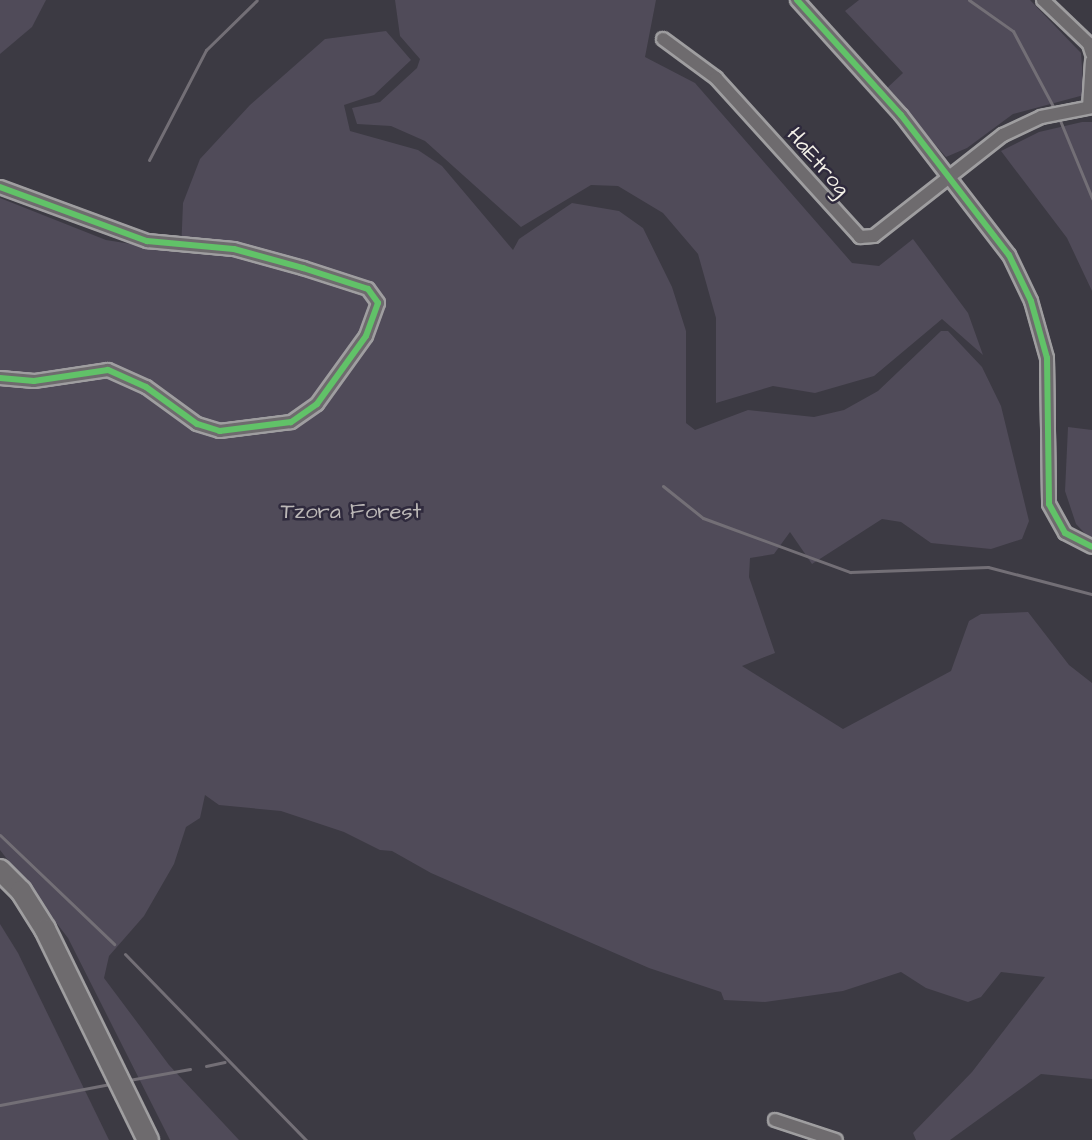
<!DOCTYPE html>
<html>
<head>
<meta charset="utf-8">
<style>
  body { margin:0 }
  #map { position:relative; width:1092px; height:1140px; overflow:hidden; background:#3c3a43; font-family:"Architects Daughter",sans-serif }
  div>[style] { position:absolute }
  [style*='--x'] { left:calc(var(--x)*1px); top:calc(var(--y)*1px); width:calc(var(--w)*1px); rotate:calc(var(--a)*1deg) }
  .green>* { inset:0; background:#504b59 }
  .stream>* { height:3px; margin:-1.5px; padding:0 1.5px; transform-origin:1.5px; border-radius:1.5px; background:#736f76 }
  .roads { filter:drop-shadow(2px 0 #9f9ea0) drop-shadow(-2px 0 #9f9ea0) drop-shadow(0 2px #9f9ea0) drop-shadow(0 -2px #9f9ea0) }
  .minor>* { height:12px; margin:-6px; padding:0 6px; transform-origin:6px; border-radius:6px; background:#6e6b6e }
  .trunk>* { height:20px; margin:-10px; padding:0 10px; transform-origin:10px; border-radius:10px; background:#6e6b6e }
  .cycleway>* { height:6px; margin:-3px; padding:0 3px; transform-origin:3px; border-radius:3px; background:#61c268 }
  span { translate:-50% -50%; white-space:nowrap; text-align:center; line-height:1.15; -webkit-text-stroke:5px #2f2a3d; paint-order:stroke }
  .street-label { font-size:22px; color:#f4f1e8 }
  .park-label { font-size:22px; color:#bcb8b7 }
</style>
</head>
<body>
<div id="map">
  <div class="green">
    <i style="clip-path:polygon(0 0,46px 0,32px 27px,0 54px)"></i>
    <i style="clip-path:polygon(395px 0,656px 0,645px 57px,695px 83px,852px 263px,879px 266px,913px 239px,968px 313px,983px 355px,942px 319px,874px 376px,815px 393px,773px 386px,716px 403px,716px 318px,698px 254px,663px 213px,618px 186px,591px 185px,521px 227px,425px 141px,391px 126px,357px 124px,352px 108px,380px 102px,417px 68px,420px 59px,400px 36px)"></i>
    <i style="clip-path:polygon(859px 0,1030px 0,1081px 53px,1084px 95px,1013px 114px,967px 148px,946px 157px,886px 89px,903px 73px,845px 11px)"></i>
    <i style="clip-path:polygon(386px 31px,411px 60px,374px 95px,344px 105px,350px 131px,418px 150px,442px 166px,513px 250px,519px 239px,572px 203px,619px 211px,643px 228px,672px 287px,686px 331px,686px 423px,695px 430px,748px 410px,814px 417px,844px 410px,878px 391px,941px 331px,948px 331px,982px 367px,1001px 406px,1029px 521px,1022px 539px,991px 549px,931px 543px,901px 522px,882px 519px,812px 564px,790px 532px,774px 554px,750px 558px,749px 577px,775px 653px,742px 666px,843px 729px,951px 671px,969px 621px,981px 614px,1028px 612px,1069px 665px,1092px 683px,1092px 1079px,1041px 1074px,950px 1140px,916px 1140px,913px 1133px,972px 1072px,1045px 977px,1001px 972px,981px 997px,968px 1002px,926px 988px,901px 972px,843px 991px,765px 1002px,724px 1000px,721px 992px,649px 968px,431px 873px,392px 851px,380px 850px,344px 832px,281px 811px,219px 805px,205px 795px,200px 818px,186px 827px,174px 864px,144px 916px,109px 956px,104px 978px,169px 1065px,239px 1140px,170px 1140px,68px 938px,0 850px,0 198px,106px 240px,181px 252px,183px 203px,200px 159px,250px 105px,325px 39px)"></i>
    <i style="clip-path:polygon(1082px 122px,1092px 122px,1092px 291px,1067px 238px,1001px 151px,1039px 132px)"></i>
    <i style="clip-path:polygon(1068px 427px,1092px 430px,1092px 541px,1076px 524px,1065px 491px)"></i>
    <i style="clip-path:polygon(0 924px,18px 953px,109px 1140px,0 1140px)"></i>
  </div>
  <div class="stream">
    <i style="--x:969;--y:0;--w:54;--a:35.2"></i>
    <i style="--x:1013;--y:31;--w:92;--a:62"></i>
    <i style="--x:1059;--y:118;--w:87;--a:67.6"></i>
    <i style="--x:149;--y:160;--w:124;--a:-62.6"></i>
    <i style="--x:206;--y:50;--w:71;--a:-44.4"></i>
    <i style="--x:663;--y:486;--w:51;--a:38.7"></i>
    <i style="--x:703;--y:518;--w:157;--a:20.2"></i>
    <i style="--x:850;--y:572;--w:138;--a:-2.1"></i>
    <i style="--x:988;--y:567;--w:107;--a:14.6"></i>
    <i style="--x:0;--y:835;--w:158;--a:43.7"></i>
    <i style="--x:125;--y:954;--w:260;--a:45.8"></i>
    <i style="--x:206;--y:1066;--w:19;--a:-12"></i>
    <i style="--x:129;--y:1080;--w:62;--a:-10.2"></i>
    <i style="--x:0;--y:1105;--w:112;--a:-10.8"></i>
  </div>
  <div class="roads">
    <div class="minor">
      <i style="--x:797;--y:0;--w:155;--a:47.9"></i>
      <i style="--x:901;--y:115;--w:177;--a:52.4"></i>
      <i style="--x:1009;--y:255;--w:51;--a:64.4"></i>
      <i style="--x:1031;--y:301;--w:59;--a:74.3"></i>
      <i style="--x:1047;--y:358;--w:146;--a:89.2"></i>
      <i style="--x:1049;--y:504;--w:33;--a:61"></i>
      <i style="--x:1065;--y:533;--w:30;--a:27"></i>
      <i style="--x:1043;--y:0;--w:64;--a:43.7"></i>
      <i style="--x:1089;--y:44;--w:10;--a:73"></i>
      <i style="--x:663;--y:39;--w:66;--a:36.3"></i>
      <i style="--x:716;--y:78;--w:215;--a:47.8"></i>
      <i style="--x:860;--y:237;--w:14;--a:-4"></i>
      <i style="--x:874;--y:236;--w:164;--a:-38.1"></i>
      <i style="--x:1003;--y:135;--w:42;--a:-25.3"></i>
      <i style="--x:1041;--y:117;--w:52;--a:-11.1"></i>
      <i style="--x:1089;--y:107;--w:46;--a:-86.3"></i>
      <i style="--x:0;--y:187;--w:157;--a:20.2"></i>
      <i style="--x:147;--y:241;--w:87;--a:5.3"></i>
      <i style="--x:234;--y:249;--w:72;--a:15.4"></i>
      <i style="--x:303;--y:268;--w:68;--a:17.9"></i>
      <i style="--x:368;--y:289;--w:17;--a:54"></i>
      <i style="--x:378;--y:303;--w:35;--a:110"></i>
      <i style="--x:366;--y:336;--w:84;--a:125.8"></i>
      <i style="--x:317;--y:404;--w:32;--a:145"></i>
      <i style="--x:291;--y:422;--w:72;--a:172.8"></i>
      <i style="--x:220;--y:431;--w:24;--a:-163"></i>
      <i style="--x:197;--y:424;--w:63;--a:-144"></i>
      <i style="--x:146;--y:387;--w:42;--a:-155.9"></i>
      <i style="--x:108;--y:370;--w:75;--a:171.5"></i>
      <i style="--x:34;--y:381;--w:34;--a:-175"></i>
      <i style="--x:775;--y:1120;--w:64;--a:18.2"></i>
    </div>
    <div class="trunk">
      <i style="--x:0;--y:870;--w:30;--a:45"></i>
      <i style="--x:21;--y:891;--w:45;--a:57.7"></i>
      <i style="--x:45;--y:929;--w:235;--a:64"></i>
    </div>
  </div>
  <div class="cycleway">
    <i style="--x:797;--y:0;--w:155;--a:47.9"></i>
    <i style="--x:901;--y:115;--w:177;--a:52.4"></i>
    <i style="--x:1009;--y:255;--w:51;--a:64.4"></i>
    <i style="--x:1031;--y:301;--w:59;--a:74.3"></i>
    <i style="--x:1047;--y:358;--w:146;--a:89.2"></i>
    <i style="--x:1049;--y:504;--w:33;--a:61"></i>
    <i style="--x:1065;--y:533;--w:30;--a:27"></i>
    <i style="--x:0;--y:187;--w:157;--a:20.2"></i>
    <i style="--x:147;--y:241;--w:87;--a:5.3"></i>
    <i style="--x:234;--y:249;--w:72;--a:15.4"></i>
    <i style="--x:303;--y:268;--w:68;--a:17.9"></i>
    <i style="--x:368;--y:289;--w:17;--a:54"></i>
    <i style="--x:378;--y:303;--w:35;--a:110"></i>
    <i style="--x:366;--y:336;--w:84;--a:125.8"></i>
    <i style="--x:317;--y:404;--w:32;--a:145"></i>
    <i style="--x:291;--y:422;--w:72;--a:172.8"></i>
    <i style="--x:220;--y:431;--w:24;--a:-163"></i>
    <i style="--x:197;--y:424;--w:63;--a:-144"></i>
    <i style="--x:146;--y:387;--w:42;--a:-155.9"></i>
    <i style="--x:108;--y:370;--w:75;--a:171.5"></i>
    <i style="--x:34;--y:381;--w:34;--a:-175"></i>
  </div>
  <div class="street-label">
    <span style="left:818px;top:162px;rotate:49deg">HaEtrog</span>
  </div>
  <div class="park-label">
    <span style="left:351px;top:512px">Tzora Forest</span>
  </div>
</div>
</body>
</html>
